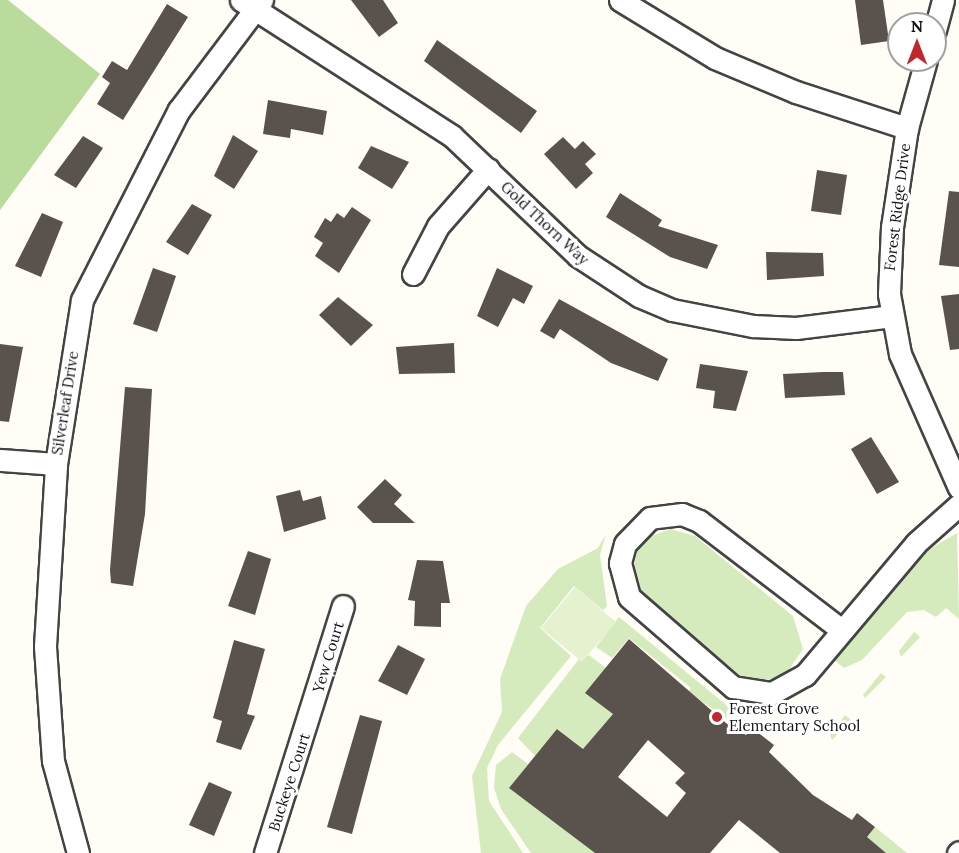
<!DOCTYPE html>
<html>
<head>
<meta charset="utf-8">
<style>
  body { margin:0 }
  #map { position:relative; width:959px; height:853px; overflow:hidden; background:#fffdf5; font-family:Lora,serif }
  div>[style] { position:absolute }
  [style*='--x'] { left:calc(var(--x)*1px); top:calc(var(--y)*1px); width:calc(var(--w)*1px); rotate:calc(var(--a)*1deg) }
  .green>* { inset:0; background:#d5ebbd }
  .forest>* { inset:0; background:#b9dc9c }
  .pitch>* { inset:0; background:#e6f2cf }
  .building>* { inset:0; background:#5a524d }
  .roads { filter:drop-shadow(2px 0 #444) drop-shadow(-2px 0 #444) drop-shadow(0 2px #444) drop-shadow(0 -2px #444) }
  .minor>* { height:21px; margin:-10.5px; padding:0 10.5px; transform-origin:10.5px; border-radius:10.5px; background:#fff }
  .dots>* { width:16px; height:16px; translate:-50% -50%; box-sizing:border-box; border:3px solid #fff; border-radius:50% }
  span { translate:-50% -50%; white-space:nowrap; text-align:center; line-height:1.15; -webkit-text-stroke:6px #fff; paint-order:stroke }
  .street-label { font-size:15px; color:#111 }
  .poi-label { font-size:15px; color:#111 }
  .left { translate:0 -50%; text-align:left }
  .north { position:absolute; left:887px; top:12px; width:60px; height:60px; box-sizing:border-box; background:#fff; border:2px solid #a0a0a0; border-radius:50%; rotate:0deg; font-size:16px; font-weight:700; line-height:24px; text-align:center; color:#111 }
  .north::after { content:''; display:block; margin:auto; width:21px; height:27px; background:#c4262e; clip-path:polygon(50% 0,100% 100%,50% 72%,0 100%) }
</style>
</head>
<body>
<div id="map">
  <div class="green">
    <i style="clip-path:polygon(670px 529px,695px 536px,793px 616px,803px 649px,784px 677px,753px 682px,740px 675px,640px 593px,632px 579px,637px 551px,644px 539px)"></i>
    <i style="clip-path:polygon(957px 533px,959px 619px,946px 608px,936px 617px,924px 610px,907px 612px,862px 660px,844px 668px,834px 660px,923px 553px)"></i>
    <i style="clip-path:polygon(606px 534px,600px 555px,607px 606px,603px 610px,574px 586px,540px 628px,571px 656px,498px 745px,487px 768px,489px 801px,523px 853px,481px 853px,472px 776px,502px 712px,500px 679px,526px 606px,558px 569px,598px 548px)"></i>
    <i style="clip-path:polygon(619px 617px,752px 726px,746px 732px,688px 692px,691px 688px,629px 638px,612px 658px,596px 647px)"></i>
    <i style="clip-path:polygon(914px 632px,920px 637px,901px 657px,899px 651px)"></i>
    <i style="clip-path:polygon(589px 655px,606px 668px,613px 714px,583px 749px,558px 729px,535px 756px,518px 738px,579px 659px)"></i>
    <i style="clip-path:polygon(881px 673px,886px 677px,865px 698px,863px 695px)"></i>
    <i style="clip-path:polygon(845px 715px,851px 720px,832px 740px,830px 735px)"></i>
    <i style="clip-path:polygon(512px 752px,528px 764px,510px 788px,595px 853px,531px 853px,501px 809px,494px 788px,496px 765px)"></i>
    <i style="clip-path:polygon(875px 827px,907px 853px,886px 853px,867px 837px)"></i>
  </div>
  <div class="forest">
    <i style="clip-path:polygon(0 0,8px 0,100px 74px,0 210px)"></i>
  </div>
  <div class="pitch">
    <i style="clip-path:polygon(575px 587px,616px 622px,582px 662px,541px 628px)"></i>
  </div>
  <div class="building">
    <i style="clip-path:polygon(351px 0,383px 0,398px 23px,379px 37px)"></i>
    <i style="clip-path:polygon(855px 0,883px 0,889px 41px,861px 45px)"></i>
    <i style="clip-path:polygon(167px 4px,188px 17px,123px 120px,97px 104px,110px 83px,102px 77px,112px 61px,127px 70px)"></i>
    <i style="clip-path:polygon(437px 40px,537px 111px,521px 133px,424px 61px)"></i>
    <i style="clip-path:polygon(268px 100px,327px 111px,323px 135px,291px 129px,290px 138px,263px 134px)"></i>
    <i style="clip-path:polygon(233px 135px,258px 151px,234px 189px,214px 176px)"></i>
    <i style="clip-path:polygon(83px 136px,103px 148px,76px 188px,54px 175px)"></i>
    <i style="clip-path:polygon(563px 137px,575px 149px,583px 141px,596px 154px,585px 164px,593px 173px,576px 189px,544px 154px)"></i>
    <i style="clip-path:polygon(371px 146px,409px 162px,392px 189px,358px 168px)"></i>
    <i style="clip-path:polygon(817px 170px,847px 175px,841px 215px,811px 211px)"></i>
    <i style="clip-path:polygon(949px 191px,959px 192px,959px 267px,939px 265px)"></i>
    <i style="clip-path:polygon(620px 193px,662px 220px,658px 226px,718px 245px,707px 269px,670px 257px,606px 217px)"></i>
    <i style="clip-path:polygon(192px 204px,212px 215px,188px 255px,166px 242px)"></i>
    <i style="clip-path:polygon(352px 207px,371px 220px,339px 273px,315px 256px,323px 243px,314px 237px,325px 218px,331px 222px,337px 213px,344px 218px)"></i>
    <i style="clip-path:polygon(42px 213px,63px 222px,41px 277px,15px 266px)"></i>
    <i style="clip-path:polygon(766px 252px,823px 253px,824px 276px,767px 280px)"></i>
    <i style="clip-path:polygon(153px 268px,176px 276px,157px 332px,133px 324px)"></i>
    <i style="clip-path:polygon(497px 268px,533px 286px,524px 304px,513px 298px,498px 327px,477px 316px)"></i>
    <i style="clip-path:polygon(959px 294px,959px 349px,950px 350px,941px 296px)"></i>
    <i style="clip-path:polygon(338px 297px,373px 325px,351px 346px,319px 315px)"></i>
    <i style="clip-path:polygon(559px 299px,668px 359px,658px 381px,611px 363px,560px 329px,554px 339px,540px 331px)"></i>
    <i style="clip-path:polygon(454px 343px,455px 373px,399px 374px,396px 347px)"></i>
    <i style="clip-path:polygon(0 344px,23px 347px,9px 422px,0 421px)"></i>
    <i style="clip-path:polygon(700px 364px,748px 371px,736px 411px,713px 408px,715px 391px,696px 388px)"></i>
    <i style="clip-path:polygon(823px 372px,843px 372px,845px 395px,785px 398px,783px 374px)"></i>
    <i style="clip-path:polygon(125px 387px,152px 389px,145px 514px,133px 586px,111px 583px,110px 570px)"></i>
    <i style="clip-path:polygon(871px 437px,899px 482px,877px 494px,851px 449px)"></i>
    <i style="clip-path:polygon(385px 479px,402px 495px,394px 504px,415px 523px,373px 523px,357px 507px)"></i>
    <i style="clip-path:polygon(300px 490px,303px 501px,321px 496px,326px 519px,284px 532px,276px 496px)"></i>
    <i style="clip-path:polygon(248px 551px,271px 559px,255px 615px,228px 606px)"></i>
    <i style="clip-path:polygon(417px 560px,443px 561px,450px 603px,441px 603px,441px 627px,414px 626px,415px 601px,408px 600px)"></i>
    <i style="clip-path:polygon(evenodd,629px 639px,726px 723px,746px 735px,752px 728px,774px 745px,769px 752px,813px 795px,852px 820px,857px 813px,875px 827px,867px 837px,886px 853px,780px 853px,739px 820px,710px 853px,595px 853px,509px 788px,557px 729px,583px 749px,613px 714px,585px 693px,629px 639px,648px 740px,685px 773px,675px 783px,686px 793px,667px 817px,618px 777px,648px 740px)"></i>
    <i style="clip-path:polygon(234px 640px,265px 649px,247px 714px,255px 716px,241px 750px,216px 742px,222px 721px,213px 718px)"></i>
    <i style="clip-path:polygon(398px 645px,425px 659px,407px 695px,378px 681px)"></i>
    <i style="clip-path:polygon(360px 715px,382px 721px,352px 834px,327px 827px)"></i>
    <i style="clip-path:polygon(209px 782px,232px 792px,214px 836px,189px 825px)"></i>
  </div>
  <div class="roads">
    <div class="minor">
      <i style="--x:241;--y:0;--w:251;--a:32.8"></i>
      <i style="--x:452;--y:136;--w:174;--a:43.6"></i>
      <i style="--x:578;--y:256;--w:73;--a:33.3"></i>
      <i style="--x:639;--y:296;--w:36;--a:23"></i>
      <i style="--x:672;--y:310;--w:83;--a:11.2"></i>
      <i style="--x:753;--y:326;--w:43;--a:2.7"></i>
      <i style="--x:796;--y:328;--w:97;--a:-7.1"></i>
      <i style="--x:620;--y:0;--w:111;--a:31.4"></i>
      <i style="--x:715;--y:58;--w:88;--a:22.8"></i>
      <i style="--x:796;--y:92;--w:117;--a:18"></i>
      <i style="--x:935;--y:30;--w:31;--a:-75"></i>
      <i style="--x:926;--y:60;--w:71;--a:105.6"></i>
      <i style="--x:907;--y:128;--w:100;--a:98.6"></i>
      <i style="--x:892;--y:227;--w:67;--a:92.6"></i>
      <i style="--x:889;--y:294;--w:61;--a:79.6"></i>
      <i style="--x:900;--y:354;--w:146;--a:66.2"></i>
      <i style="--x:413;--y:274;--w:54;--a:-62.5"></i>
      <i style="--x:438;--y:226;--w:76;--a:-48.7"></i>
      <i style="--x:0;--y:460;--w:56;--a:4.1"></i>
      <i style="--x:839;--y:628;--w:176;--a:-142.6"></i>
      <i style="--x:699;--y:521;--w:18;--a:-158"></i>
      <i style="--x:682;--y:514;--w:32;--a:173"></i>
      <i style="--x:650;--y:518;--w:36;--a:134"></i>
      <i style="--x:625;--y:544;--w:20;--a:105"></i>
      <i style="--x:620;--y:563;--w:35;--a:75"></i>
      <i style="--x:629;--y:597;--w:138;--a:40.9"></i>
      <i style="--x:733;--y:687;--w:39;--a:9"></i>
      <i style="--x:772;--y:693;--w:38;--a:-29"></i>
      <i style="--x:805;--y:675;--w:172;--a:-49.9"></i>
      <i style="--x:916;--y:543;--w:57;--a:-41.5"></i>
      <i style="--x:78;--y:853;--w:95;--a:-105.2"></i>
      <i style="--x:53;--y:761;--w:115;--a:-94"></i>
      <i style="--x:45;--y:646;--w:182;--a:-86.5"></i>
      <i style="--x:56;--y:464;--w:166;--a:-81"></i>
      <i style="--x:82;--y:300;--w:213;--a:-63"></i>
      <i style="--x:179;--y:110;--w:138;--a:-53"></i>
      <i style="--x:265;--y:853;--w:259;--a:-72.5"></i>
      <i style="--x:958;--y:853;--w:1;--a:-45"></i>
    </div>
  </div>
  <div class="dots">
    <i style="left:717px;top:717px;background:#c4262e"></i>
  </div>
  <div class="street-label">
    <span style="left:897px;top:207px;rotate:-83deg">Forest Ridge Drive</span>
    <span style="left:545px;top:223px;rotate:43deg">Gold Thorn Way</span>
    <span style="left:65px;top:403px;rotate:-81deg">Silverleaf Drive</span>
    <span style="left:328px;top:657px;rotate:-73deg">Yew Court</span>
    <span style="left:289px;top:782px;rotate:-72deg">Buckeye Court</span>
  </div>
  <div class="poi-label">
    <span class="left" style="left:729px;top:717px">Forest Grove<br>Elementary School</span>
  </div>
  <div class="north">N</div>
</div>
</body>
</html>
